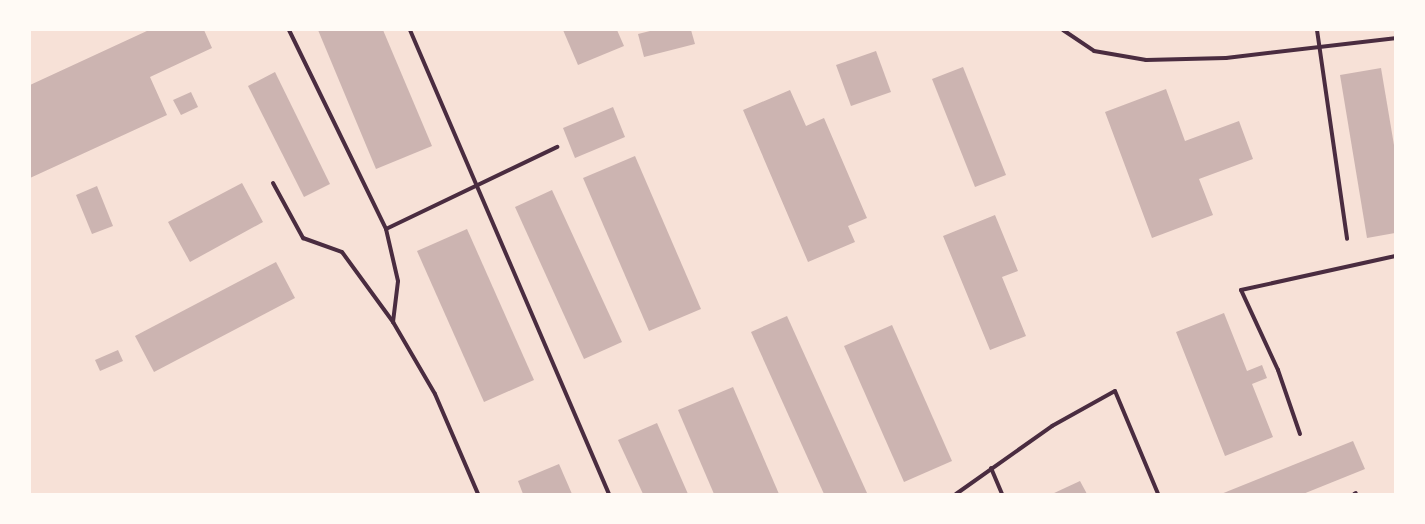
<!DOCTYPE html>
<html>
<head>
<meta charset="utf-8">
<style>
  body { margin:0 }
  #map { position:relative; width:1425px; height:524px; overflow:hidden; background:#f7e1d7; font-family:"Exo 2",sans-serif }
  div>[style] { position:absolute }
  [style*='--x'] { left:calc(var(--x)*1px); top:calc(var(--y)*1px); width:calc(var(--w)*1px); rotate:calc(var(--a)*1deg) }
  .building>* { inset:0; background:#ccb4b1 }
  .service>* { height:4px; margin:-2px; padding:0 2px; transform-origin:2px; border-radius:2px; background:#4a2c40 }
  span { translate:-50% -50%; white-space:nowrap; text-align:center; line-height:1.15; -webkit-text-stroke:5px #fffaf5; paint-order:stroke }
  .frame { position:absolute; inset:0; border:31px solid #fffaf5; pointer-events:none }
</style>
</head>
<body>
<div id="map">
  <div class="building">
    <i style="clip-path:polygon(149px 30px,204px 30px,212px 48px,150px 77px,167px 115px,30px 178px,30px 85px)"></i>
    <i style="clip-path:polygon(318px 30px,383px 30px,432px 146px,376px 169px)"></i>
    <i style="clip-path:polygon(563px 30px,617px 30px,624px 46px,578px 65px)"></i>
    <i style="clip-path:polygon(654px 30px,691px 30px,695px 44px,644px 57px,638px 34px)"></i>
    <i style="clip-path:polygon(876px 51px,891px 92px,851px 106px,836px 65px)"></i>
    <i style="clip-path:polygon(963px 67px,1006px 175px,975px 187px,932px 79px)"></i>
    <i style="clip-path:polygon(1381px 68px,1395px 151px,1395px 233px,1367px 238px,1340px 75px)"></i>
    <i style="clip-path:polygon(275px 72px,330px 184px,304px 197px,248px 86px)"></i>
    <i style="clip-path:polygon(1166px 89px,1185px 141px,1239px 121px,1253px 159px,1199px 179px,1213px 215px,1152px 238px,1105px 112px)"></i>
    <i style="clip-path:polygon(790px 90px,806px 126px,824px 118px,867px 218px,848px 226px,855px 242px,808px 262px,743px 110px)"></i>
    <i style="clip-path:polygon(191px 92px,198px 107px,181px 115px,173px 100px)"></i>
    <i style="clip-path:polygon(613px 107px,625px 137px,575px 158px,563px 128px)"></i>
    <i style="clip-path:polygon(635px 156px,701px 309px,649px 331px,583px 178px)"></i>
    <i style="clip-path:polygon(242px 183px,263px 222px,190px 262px,168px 222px)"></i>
    <i style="clip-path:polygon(97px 186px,113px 226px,92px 234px,76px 195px)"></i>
    <i style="clip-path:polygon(552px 190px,622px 342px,584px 359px,515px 207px)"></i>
    <i style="clip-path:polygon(995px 215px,1018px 271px,1002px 277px,1026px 336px,990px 350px,943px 236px)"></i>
    <i style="clip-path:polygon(467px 229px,534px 380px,484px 402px,417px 251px)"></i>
    <i style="clip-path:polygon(276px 262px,295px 298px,154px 372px,135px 336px)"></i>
    <i style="clip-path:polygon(1224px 313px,1247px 371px,1262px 365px,1267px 378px,1252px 384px,1273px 437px,1225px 456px,1176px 332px)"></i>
    <i style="clip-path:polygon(787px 316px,867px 493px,864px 494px,824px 494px,751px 332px)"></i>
    <i style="clip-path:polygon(892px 325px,952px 461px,904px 482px,844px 346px)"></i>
    <i style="clip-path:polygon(118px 350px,123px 361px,100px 371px,95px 360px)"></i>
    <i style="clip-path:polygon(733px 387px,779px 494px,714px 494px,678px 410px)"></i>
    <i style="clip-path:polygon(657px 423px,688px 494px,643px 494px,618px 440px)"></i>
    <i style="clip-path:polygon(1353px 441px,1365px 469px,1303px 494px,1221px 494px)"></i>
    <i style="clip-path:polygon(559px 464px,572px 494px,523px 494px,518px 481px)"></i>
    <i style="clip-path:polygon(1080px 481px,1087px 494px,1052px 494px)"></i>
  </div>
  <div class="service">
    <i style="--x:289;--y:30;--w:221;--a:64"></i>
    <i style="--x:410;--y:30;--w:505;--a:66.79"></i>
    <i style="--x:1063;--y:30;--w:37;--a:34"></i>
    <i style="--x:1094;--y:51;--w:53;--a:9.8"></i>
    <i style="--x:1146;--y:60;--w:80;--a:-1.4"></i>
    <i style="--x:1226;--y:58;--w:170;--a:-6.7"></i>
    <i style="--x:1317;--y:30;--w:211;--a:81.8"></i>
    <i style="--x:273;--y:183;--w:63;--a:61.4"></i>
    <i style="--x:303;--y:238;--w:41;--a:19.7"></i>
    <i style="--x:342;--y:252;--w:87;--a:53.9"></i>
    <i style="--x:393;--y:322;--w:83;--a:59.7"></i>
    <i style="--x:435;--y:394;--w:109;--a:66.7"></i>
    <i style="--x:393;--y:322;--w:41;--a:-83"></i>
    <i style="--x:398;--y:281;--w:53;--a:-103"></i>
    <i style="--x:386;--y:229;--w:190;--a:-25.6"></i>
    <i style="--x:1300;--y:434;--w:68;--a:-109"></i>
    <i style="--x:1278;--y:370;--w:88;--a:-114.8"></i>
    <i style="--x:1241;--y:290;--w:158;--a:-12.4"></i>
    <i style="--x:991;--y:468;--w:28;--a:67"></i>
    <i style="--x:956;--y:494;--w:118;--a:-35.3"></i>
    <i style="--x:1052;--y:426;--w:72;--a:-29.1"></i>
    <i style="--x:1115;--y:391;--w:112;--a:67.3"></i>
    <i style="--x:1354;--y:494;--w:2;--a:-27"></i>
  </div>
  <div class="frame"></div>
</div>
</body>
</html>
